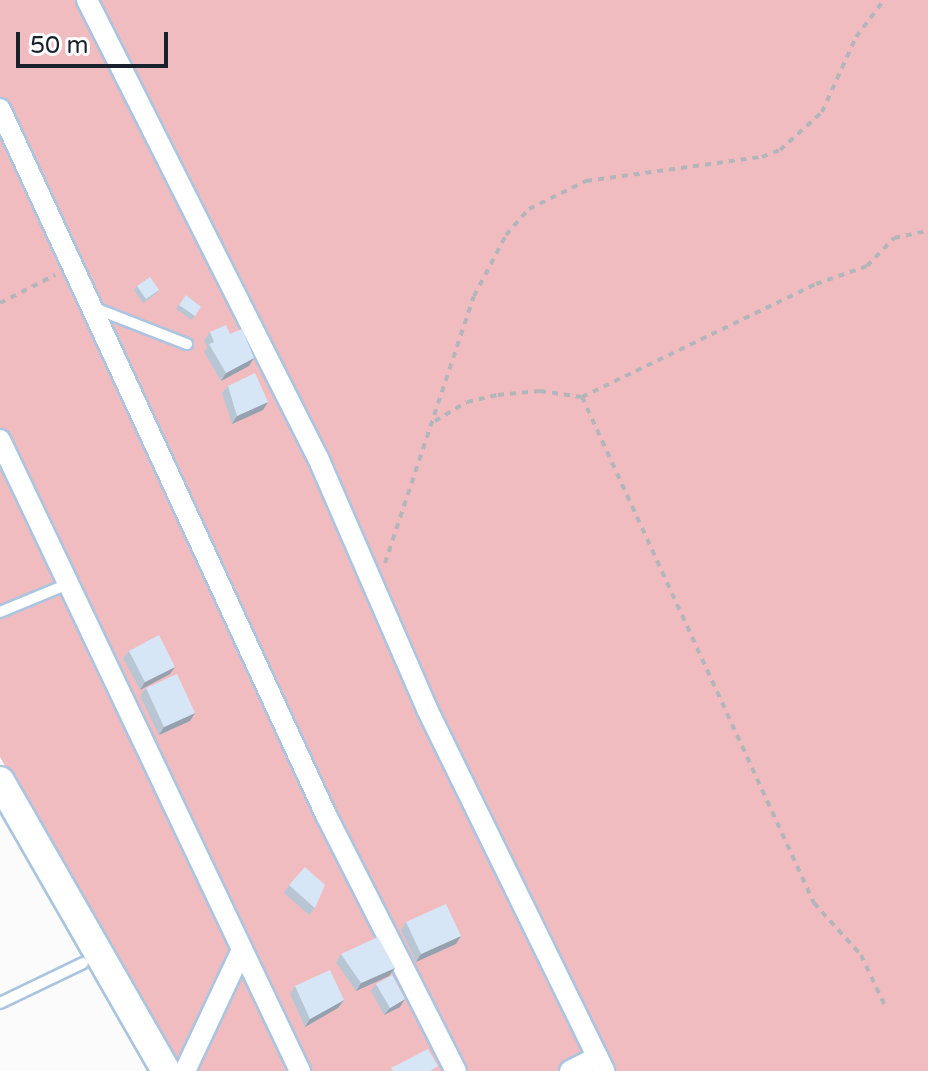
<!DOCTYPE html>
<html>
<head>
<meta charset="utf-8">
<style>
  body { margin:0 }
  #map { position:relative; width:928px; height:1071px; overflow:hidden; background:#fbfbfb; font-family:"Varela Round",sans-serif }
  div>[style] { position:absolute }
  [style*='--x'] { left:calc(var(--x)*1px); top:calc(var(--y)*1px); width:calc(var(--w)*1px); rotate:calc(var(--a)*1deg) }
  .green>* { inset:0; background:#f1bcc0 }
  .path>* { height:4px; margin-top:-2px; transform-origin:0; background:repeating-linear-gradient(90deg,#b3b6b9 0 6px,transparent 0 12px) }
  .roads { filter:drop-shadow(2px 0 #abc4df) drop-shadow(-2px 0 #abc4df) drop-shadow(0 2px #abc4df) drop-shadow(0 -2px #abc4df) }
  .service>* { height:10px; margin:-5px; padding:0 5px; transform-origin:5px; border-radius:5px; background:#fff }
  .minor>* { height:20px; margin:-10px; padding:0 10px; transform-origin:10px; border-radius:10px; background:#fff }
  .secondary>* { height:28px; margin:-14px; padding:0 14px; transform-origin:14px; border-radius:14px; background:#fff }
  .wall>* { inset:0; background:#b8c6d4 }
  .shaded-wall>* { inset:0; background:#96a1ad }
  .building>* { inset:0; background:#d6e6f7 }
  span { translate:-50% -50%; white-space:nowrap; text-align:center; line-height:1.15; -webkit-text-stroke:8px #fff; paint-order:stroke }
  .scale { position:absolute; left:16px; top:32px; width:152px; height:36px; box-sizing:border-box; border:4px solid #19222c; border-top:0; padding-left:10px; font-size:24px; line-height:28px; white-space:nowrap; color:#19222c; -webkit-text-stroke:6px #fff; paint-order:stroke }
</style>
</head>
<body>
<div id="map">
  <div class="green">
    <i style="clip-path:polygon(0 0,928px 0,928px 1071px,179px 1071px,0 757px)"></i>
  </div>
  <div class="path">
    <i style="--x:0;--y:303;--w:62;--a:-27"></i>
    <i style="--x:582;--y:397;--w:557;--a:65.37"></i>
    <i style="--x:814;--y:903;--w:70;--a:47.9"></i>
    <i style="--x:861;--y:955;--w:59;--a:64.7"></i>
    <i style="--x:435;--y:421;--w:37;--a:-31"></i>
    <i style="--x:467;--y:402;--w:32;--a:-13"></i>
    <i style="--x:498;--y:395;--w:42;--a:-5.4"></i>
    <i style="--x:540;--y:391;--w:42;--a:8.1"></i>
    <i style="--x:582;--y:397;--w:260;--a:-25.8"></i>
    <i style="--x:816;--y:284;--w:54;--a:-19.4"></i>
    <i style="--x:867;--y:266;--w:39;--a:-46"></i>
    <i style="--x:894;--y:238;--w:35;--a:-12"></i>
    <i style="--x:385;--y:563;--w:281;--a:-71.6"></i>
    <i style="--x:474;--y:296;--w:69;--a:-62.3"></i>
    <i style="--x:506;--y:235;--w:35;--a:-49"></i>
    <i style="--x:529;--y:209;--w:64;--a:-26.2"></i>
    <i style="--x:586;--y:181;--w:178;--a:-7.8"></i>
    <i style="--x:762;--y:157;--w:19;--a:-21"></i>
    <i style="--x:780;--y:150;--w:57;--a:-42.1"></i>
    <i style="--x:822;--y:112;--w:82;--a:-65.6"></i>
    <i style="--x:856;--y:37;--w:46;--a:-52.9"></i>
  </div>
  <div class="roads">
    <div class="service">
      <i style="--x:92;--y:307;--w:102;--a:21.3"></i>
      <i style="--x:0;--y:612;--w:74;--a:-22.4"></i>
      <i style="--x:0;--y:1003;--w:92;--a:-25.7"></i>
    </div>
    <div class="minor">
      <i style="--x:87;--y:0;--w:513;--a:63.24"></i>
      <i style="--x:318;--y:458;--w:274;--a:66.5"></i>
      <i style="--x:427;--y:709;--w:403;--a:63.9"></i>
      <i style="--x:0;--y:109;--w:778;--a:65.21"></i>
      <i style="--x:326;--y:815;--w:287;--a:63.1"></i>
      <i style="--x:0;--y:440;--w:699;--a:64.57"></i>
      <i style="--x:185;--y:1071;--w:132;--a:-64.8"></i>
      <i style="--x:570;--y:1071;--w:31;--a:-27"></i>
    </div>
    <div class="secondary">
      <i style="--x:0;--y:781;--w:334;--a:60.2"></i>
    </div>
  </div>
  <div class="wall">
    <i style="clip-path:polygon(137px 286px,159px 290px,156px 294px,143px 303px,134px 290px)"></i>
    <i style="clip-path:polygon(186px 295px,201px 307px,192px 320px,176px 309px)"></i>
    <i style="clip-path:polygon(210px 332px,230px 334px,249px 366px,221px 381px,204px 352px,207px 347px,204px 340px)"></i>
    <i style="clip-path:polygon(228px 386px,268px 402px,263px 410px,232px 424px,222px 393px)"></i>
    <i style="clip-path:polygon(129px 651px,170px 674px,140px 690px,123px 658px)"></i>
    <i style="clip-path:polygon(146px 688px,195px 713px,190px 721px,159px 735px,140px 696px)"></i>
    <i style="clip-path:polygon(289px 885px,315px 908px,309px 915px,284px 893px)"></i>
    <i style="clip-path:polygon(406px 922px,461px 936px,456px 944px,416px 962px,401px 930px)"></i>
    <i style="clip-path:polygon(341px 954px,395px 968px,389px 976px,356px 991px,336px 962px)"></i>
    <i style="clip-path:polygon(376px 984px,405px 999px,400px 1007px,384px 1015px,371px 991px)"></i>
    <i style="clip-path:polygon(295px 986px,344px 1000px,338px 1008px,305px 1027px,290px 994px)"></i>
  </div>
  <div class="shaded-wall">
    <i style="clip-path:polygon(254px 358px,249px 366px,221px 381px,226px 373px)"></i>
    <i style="clip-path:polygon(268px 402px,263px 410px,232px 424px,237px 416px)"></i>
    <i style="clip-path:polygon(175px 667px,170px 674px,140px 690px,145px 682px)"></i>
    <i style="clip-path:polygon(195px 713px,190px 721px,159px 735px,164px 727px)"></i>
    <i style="clip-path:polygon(461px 936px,456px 944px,416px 962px,421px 954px)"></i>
    <i style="clip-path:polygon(395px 968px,389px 976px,356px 991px,361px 983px)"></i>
    <i style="clip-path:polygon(405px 999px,400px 1007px,384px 1015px,390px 1008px)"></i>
    <i style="clip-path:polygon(344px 1000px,338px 1008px,305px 1027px,310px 1019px)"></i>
  </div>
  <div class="building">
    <i style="clip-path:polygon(150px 277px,159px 290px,146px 299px,137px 286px)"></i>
    <i style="clip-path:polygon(186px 295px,201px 307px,195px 316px,179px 305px)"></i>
    <i style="clip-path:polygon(226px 325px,230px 334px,242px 329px,254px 358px,226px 373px,209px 344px,214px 342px,210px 332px)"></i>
    <i style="clip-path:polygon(255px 373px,268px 402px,237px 416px,228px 386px)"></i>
    <i style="clip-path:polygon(159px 635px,175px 667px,145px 682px,129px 651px)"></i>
    <i style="clip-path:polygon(177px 674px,195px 713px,164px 727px,146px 688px)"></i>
    <i style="clip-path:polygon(305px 867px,325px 885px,315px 908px,289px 885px)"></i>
    <i style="clip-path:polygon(446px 904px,461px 936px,421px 954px,406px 922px)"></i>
    <i style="clip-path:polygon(378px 937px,395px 968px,361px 983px,341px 954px)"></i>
    <i style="clip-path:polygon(330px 970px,344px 1000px,310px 1019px,295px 986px)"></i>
    <i style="clip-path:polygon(392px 975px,405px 999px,390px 1008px,376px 984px)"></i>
    <i style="clip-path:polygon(428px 1049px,438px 1066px,430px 1071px,393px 1071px,391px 1068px)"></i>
  </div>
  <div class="scale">50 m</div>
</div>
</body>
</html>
